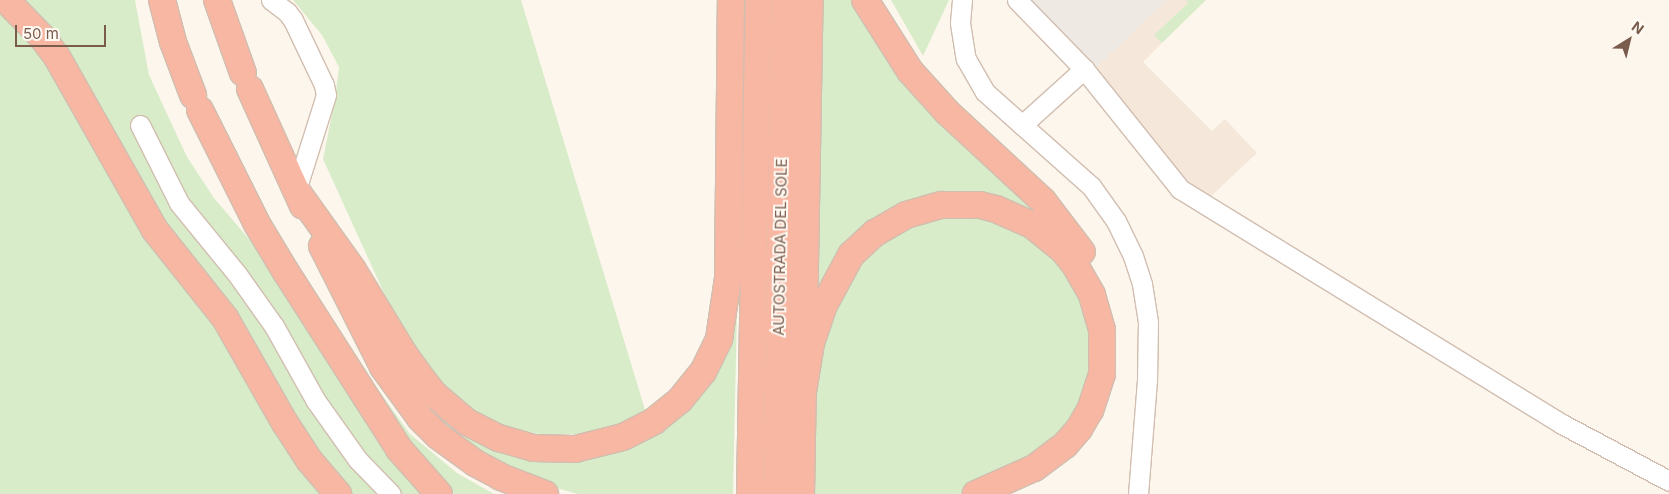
<!DOCTYPE html>
<html>
<head>
<meta charset="utf-8">
<style>
  body { margin:0 }
  #map { position:relative; width:1669px; height:494px; overflow:hidden; background:#fdf6ec; font-family:Inter,sans-serif }
  div>[style] { position:absolute }
  [style*='--x'] { left:calc(var(--x)*1px); top:calc(var(--y)*1px); width:calc(var(--w)*1px); rotate:calc(var(--a)*1deg) }
  .residential>* { inset:0; background:#f5e8da }
  .industrial>* { inset:0; background:#efe9e4 }
  .green>* { inset:0; background:#d8ecc9 }
  .roads { filter:drop-shadow(1px 0 #d1beb0) drop-shadow(-1px 0 #d1beb0) drop-shadow(0 1px #d1beb0) drop-shadow(0 -1px #d1beb0) }
  .minor>* { height:19px; margin:-9.5px; padding:0 9.5px; transform-origin:9.5px; border-radius:9.5px; background:#fff }
  .highway>* { height:26px; margin:-13px; padding:0 13px; transform-origin:13px; border-radius:13px; background:#f7b7a3 }
  span { translate:-50% -50%; white-space:nowrap; text-align:center; line-height:1.15; -webkit-text-stroke:4px #fffaf3; paint-order:stroke }
  .street-label { font-size:15px; color:#7a5c4d }
  .north { position:absolute; left:1604px; top:15px; width:50px; height:50px; -webkit-text-stroke:4px #fffaf3; paint-order:stroke; rotate:36deg; font-size:14px; font-weight:700; line-height:20px; text-align:center; color:#7a5c4d }
  .north::after { content:''; display:block; margin:auto; width:18px; height:22px; background:#7a5c4d; clip-path:polygon(50% 0,100% 100%,50% 72%,0 100%) }
  .scale { position:absolute; left:15px; top:25px; width:91px; height:22px; box-sizing:border-box; border:2px solid #7a5c4d; border-top:0; padding-left:6px; font-size:15px; line-height:18px; white-space:nowrap; color:#7a5c4d; -webkit-text-stroke:4px #fffaf3; paint-order:stroke }
</style>
</head>
<body>
<div id="map">
  <div class="residential">
    <i style="clip-path:polygon(1167px 0,1186px 0,1188px 3px,1155px 35px,1162px 43px,1143px 62px,1212px 131px,1225px 119px,1257px 153px,1208px 199px,1184px 185px,1092px 71px)"></i>
  </div>
  <div class="industrial">
    <i style="clip-path:polygon(1018px 0,1167px 0,1092px 71px)"></i>
  </div>
  <div class="green">
    <i style="clip-path:polygon(16px 0,135px 0,149px 75px,187px 157px,214px 198px,267px 260px,432px 494px,348px 494px,177px 250px)"></i>
    <i style="clip-path:polygon(293px 0,521px 0,646px 413px,625px 425px,589px 434px,539px 434px,487px 423px,440px 381px,394px 315px,323px 159px,335px 99px,339px 67px,322px 35px)"></i>
    <i style="clip-path:polygon(817px 0,859px 0,1032px 195px,1040px 222px,900px 210px,816px 311px)"></i>
    <i style="clip-path:polygon(891px 0,949px 0,923px 56px)"></i>
    <i style="clip-path:polygon(1186px 0,1206px 0,1162px 43px,1154px 35px,1188px 3px)"></i>
    <i style="clip-path:polygon(0 3px,34px 36px,179px 271px,330px 494px,0 494px)"></i>
    <i style="clip-path:polygon(1004px 215px,1079px 278px,1098px 360px,1064px 439px,977px 489px,958px 494px,807px 494px,812px 374px,842px 279px,906px 220px)"></i>
    <i style="clip-path:polygon(737px 312px,733px 494px,578px 494px,535px 482px,466px 445px,414px 396px,496px 443px,647px 432px,733px 314px)"></i>
    <i style="clip-path:polygon(324px 315px,410px 434px,457px 473px,494px 494px,454px 494px,442px 483px,404px 438px)"></i>
  </div>
  <div class="roads">
    <div class="minor">
      <i style="--x:271;--y:0;--w:20;--a:37"></i>
      <i style="--x:287;--y:12;--w:10;--a:53"></i>
      <i style="--x:293;--y:20;--w:72;--a:64.5"></i>
      <i style="--x:324;--y:85;--w:10;--a:79"></i>
      <i style="--x:326;--y:95;--w:100;--a:107.5"></i>
      <i style="--x:962;--y:0;--w:23;--a:95"></i>
      <i style="--x:960;--y:23;--w:36;--a:81"></i>
      <i style="--x:966;--y:59;--w:38;--a:60"></i>
      <i style="--x:985;--y:92;--w:142;--a:41.6"></i>
      <i style="--x:1091;--y:186;--w:43;--a:54.5"></i>
      <i style="--x:1116;--y:221;--w:39;--a:64"></i>
      <i style="--x:1133;--y:256;--w:29;--a:72"></i>
      <i style="--x:1142;--y:284;--w:38;--a:81"></i>
      <i style="--x:1148;--y:322;--w:58;--a:91"></i>
      <i style="--x:1147;--y:380;--w:114;--a:94.5"></i>
      <i style="--x:1017;--y:0;--w:96;--a:45.8"></i>
      <i style="--x:1084;--y:69;--w:154;--a:51.3"></i>
      <i style="--x:1180;--y:189;--w:448;--a:31.6"></i>
      <i style="--x:1562;--y:424;--w:121;--a:28"></i>
      <i style="--x:140;--y:125;--w:87;--a:63.4"></i>
      <i style="--x:179;--y:203;--w:92;--a:50.8"></i>
      <i style="--x:237;--y:274;--w:64;--a:54.6"></i>
      <i style="--x:274;--y:326;--w:86;--a:60.8"></i>
      <i style="--x:316;--y:401;--w:72;--a:54.6"></i>
      <i style="--x:358;--y:460;--w:47;--a:45.9"></i>
      <i style="--x:1022;--y:125;--w:84;--a:-42.1"></i>
    </div>
    <div class="highway">
      <i style="--x:6;--y:0;--w:52;--a:45.8"></i>
      <i style="--x:42;--y:37;--w:25;--a:53"></i>
      <i style="--x:57;--y:57;--w:199;--a:60.5"></i>
      <i style="--x:155;--y:230;--w:112;--a:51.5"></i>
      <i style="--x:225;--y:318;--w:121;--a:60.3"></i>
      <i style="--x:285;--y:423;--w:44;--a:57"></i>
      <i style="--x:309;--y:460;--w:45;--a:49.5"></i>
      <i style="--x:162;--y:0;--w:43;--a:75.3"></i>
      <i style="--x:173;--y:42;--w:57;--a:69.3"></i>
      <i style="--x:217;--y:0;--w:77;--a:70.4"></i>
      <i style="--x:865;--y:0;--w:84;--a:57.6"></i>
      <i style="--x:910;--y:71;--w:55;--a:47.9"></i>
      <i style="--x:947;--y:112;--w:131;--a:42.8"></i>
      <i style="--x:1043;--y:201;--w:64;--a:52.6"></i>
      <i style="--x:250;--y:89;--w:128;--a:65.6"></i>
      <i style="--x:200;--y:110;--w:127;--a:63.4"></i>
      <i style="--x:257;--y:224;--w:56;--a:58.9"></i>
      <i style="--x:286;--y:272;--w:210;--a:57.4"></i>
      <i style="--x:399;--y:449;--w:60;--a:48.4"></i>
      <i style="--x:296;--y:190;--w:98;--a:54.5"></i>
      <i style="--x:353;--y:270;--w:98;--a:58.7"></i>
      <i style="--x:404;--y:354;--w:31;--a:54"></i>
      <i style="--x:422;--y:379;--w:21;--a:51"></i>
      <i style="--x:435;--y:395;--w:42;--a:40.2"></i>
      <i style="--x:467;--y:422;--w:36;--a:27"></i>
      <i style="--x:499;--y:438;--w:36;--a:16"></i>
      <i style="--x:534;--y:448;--w:41;--a:1.4"></i>
      <i style="--x:575;--y:449;--w:49;--a:-14"></i>
      <i style="--x:623;--y:437;--w:35;--a:-27"></i>
      <i style="--x:654;--y:421;--w:33;--a:-39"></i>
      <i style="--x:680;--y:400;--w:36;--a:-51"></i>
      <i style="--x:703;--y:372;--w:37;--a:-64"></i>
      <i style="--x:719;--y:339;--w:62;--a:-81.6"></i>
      <i style="--x:728;--y:278;--w:278;--a:-89.4"></i>
      <i style="--x:322;--y:246;--w:136;--a:63.2"></i>
      <i style="--x:383;--y:367;--w:63;--a:54"></i>
      <i style="--x:420;--y:418;--w:25;--a:45"></i>
      <i style="--x:438;--y:436;--w:46;--a:36.1"></i>
      <i style="--x:475;--y:463;--w:30;--a:28"></i>
      <i style="--x:501;--y:477;--w:47;--a:21.1"></i>
      <i style="--x:803;--y:392;--w:50;--a:-80.7"></i>
      <i style="--x:811;--y:343;--w:40;--a:-71.1"></i>
      <i style="--x:824;--y:305;--w:57;--a:-61.6"></i>
      <i style="--x:851;--y:255;--w:33;--a:-43"></i>
      <i style="--x:875;--y:233;--w:36;--a:-30"></i>
      <i style="--x:906;--y:215;--w:37;--a:-16"></i>
      <i style="--x:942;--y:205;--w:38;--a:0"></i>
      <i style="--x:980;--y:205;--w:16;--a:14"></i>
      <i style="--x:996;--y:209;--w:39;--a:24"></i>
      <i style="--x:1032;--y:225;--w:40;--a:39"></i>
      <i style="--x:1063;--y:250;--w:19;--a:51"></i>
      <i style="--x:1075;--y:265;--w:34;--a:60"></i>
      <i style="--x:1092;--y:295;--w:36;--a:74"></i>
      <i style="--x:1102;--y:330;--w:44;--a:90"></i>
      <i style="--x:1102;--y:374;--w:38;--a:108"></i>
      <i style="--x:1090;--y:410;--w:22;--a:120"></i>
      <i style="--x:1079;--y:429;--w:21;--a:131"></i>
      <i style="--x:1065;--y:445;--w:39;--a:143"></i>
      <i style="--x:1034;--y:468;--w:64;--a:155.9"></i>
      <i style="--x:750;--y:494;--w:494;--a:-89"></i>
      <i style="--x:776;--y:494;--w:494;--a:-89"></i>
      <i style="--x:801;--y:494;--w:494;--a:-89"></i>
    </div>
  </div>
  <div class="street-label">
    <span style="left:780px;top:247px;rotate:-89deg">AUTOSTRADA DEL SOLE</span>
  </div>
  <div class="north">N</div>
  <div class="scale">50 m</div>
</div>
</body>
</html>
